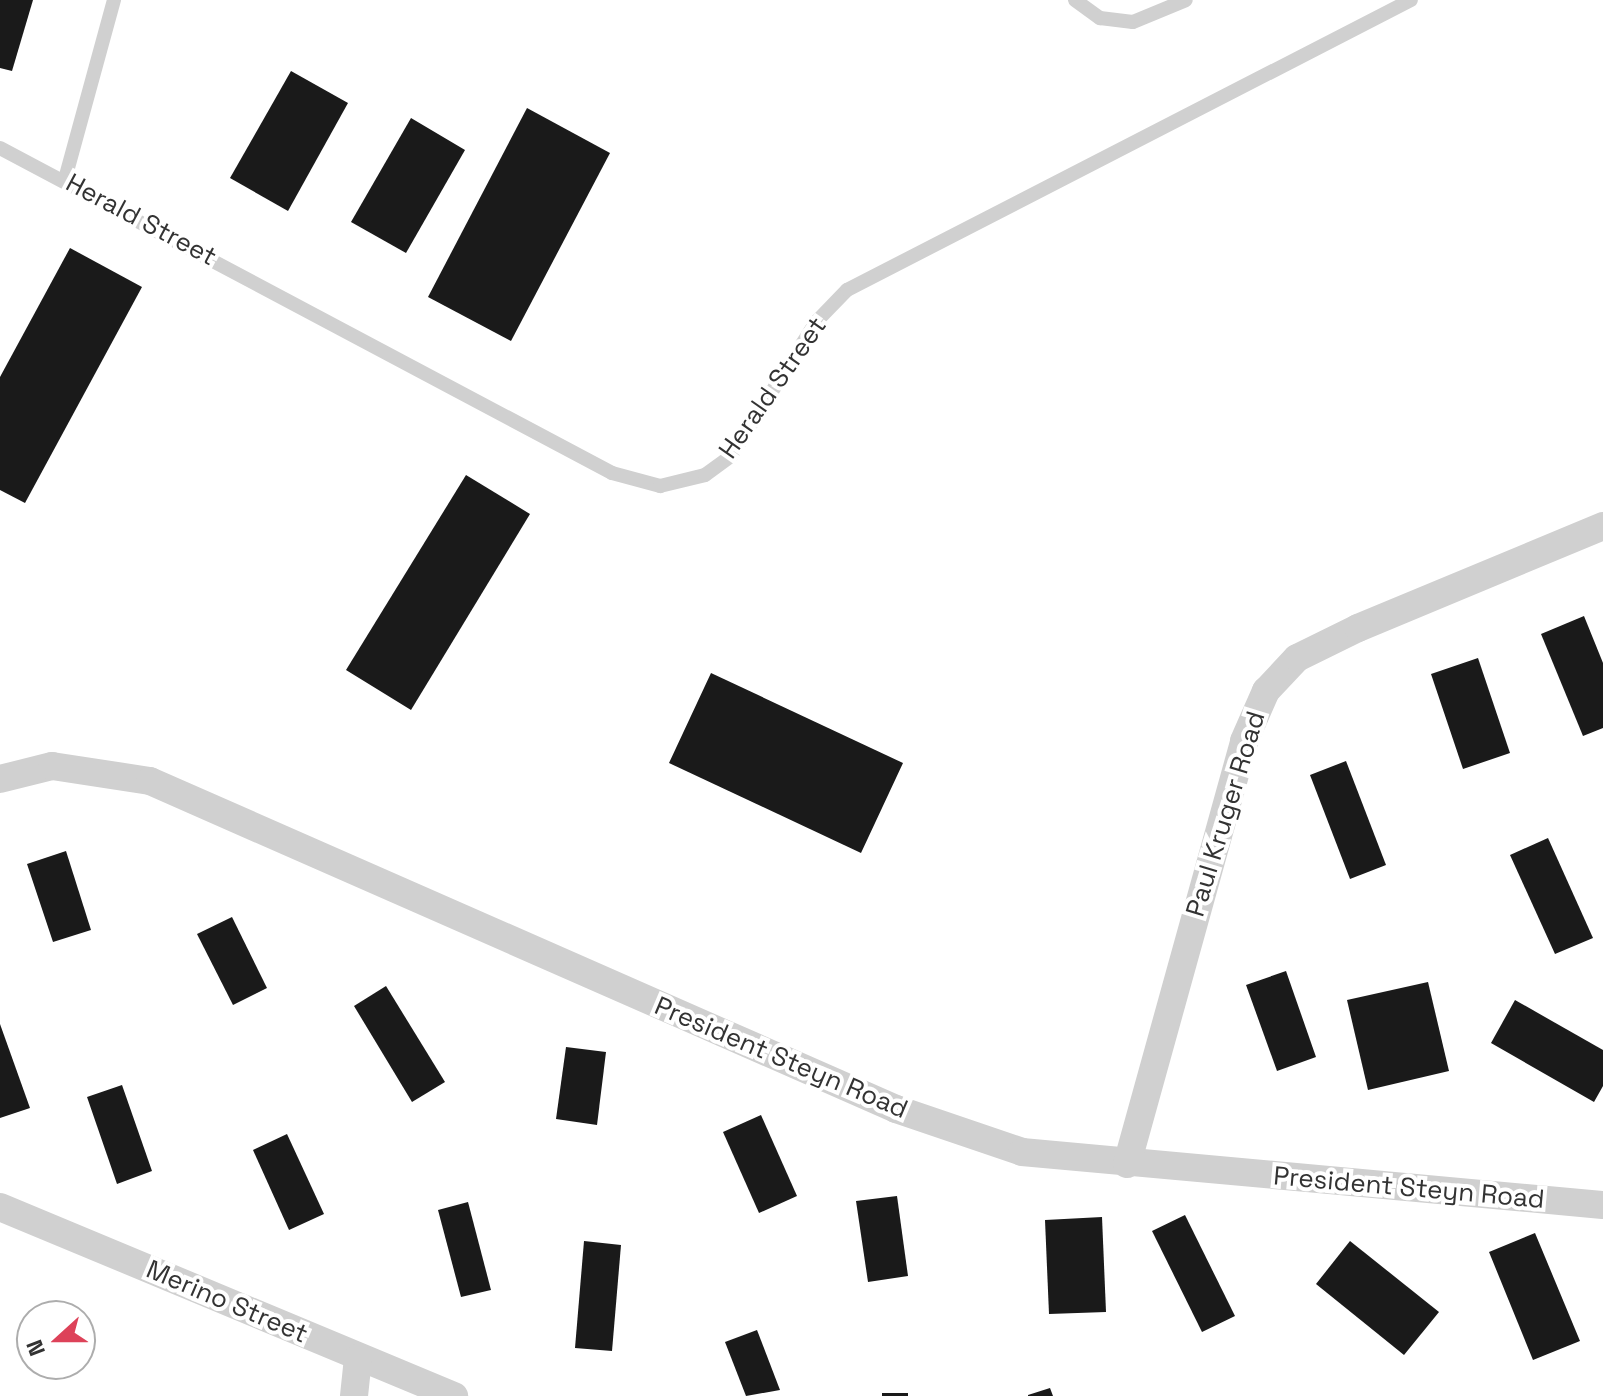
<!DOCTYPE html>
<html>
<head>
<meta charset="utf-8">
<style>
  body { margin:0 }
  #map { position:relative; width:1603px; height:1396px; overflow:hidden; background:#fff; font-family:"Space Grotesk",sans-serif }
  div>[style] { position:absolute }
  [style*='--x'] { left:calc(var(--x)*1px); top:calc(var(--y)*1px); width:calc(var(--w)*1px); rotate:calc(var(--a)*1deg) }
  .building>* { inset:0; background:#1a1a1a }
  .service>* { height:14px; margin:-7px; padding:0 7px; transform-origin:7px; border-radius:7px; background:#d0d0d0 }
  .minor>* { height:28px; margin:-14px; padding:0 14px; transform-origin:14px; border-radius:14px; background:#d0d0d0 }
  span { translate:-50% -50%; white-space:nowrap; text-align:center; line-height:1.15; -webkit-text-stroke:8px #fff; paint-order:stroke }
  .street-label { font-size:26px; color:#333 }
  .north { position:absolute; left:16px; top:1300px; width:80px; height:80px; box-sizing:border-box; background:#fff; border:2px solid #adadad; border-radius:50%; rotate:249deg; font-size:22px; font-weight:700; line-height:32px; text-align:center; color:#333 }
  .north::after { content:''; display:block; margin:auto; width:28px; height:36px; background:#dd4259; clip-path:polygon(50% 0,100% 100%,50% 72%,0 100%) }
</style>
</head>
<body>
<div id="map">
  <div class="building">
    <i style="clip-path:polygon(0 0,33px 0,12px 71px,0 68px)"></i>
    <i style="clip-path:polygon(291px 71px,348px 103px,288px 211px,230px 178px)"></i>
    <i style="clip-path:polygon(527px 108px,610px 153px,511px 341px,428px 297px)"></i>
    <i style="clip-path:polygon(411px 118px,465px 150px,406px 253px,351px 222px)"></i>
    <i style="clip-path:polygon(70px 248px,142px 287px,25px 503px,0 490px,0 377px)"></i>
    <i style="clip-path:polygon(466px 475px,530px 514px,411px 710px,346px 670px)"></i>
    <i style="clip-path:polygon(1584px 616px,1603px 663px,1603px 728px,1583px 736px,1541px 634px)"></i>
    <i style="clip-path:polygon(1478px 658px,1510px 753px,1463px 769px,1431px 674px)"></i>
    <i style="clip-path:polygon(711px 673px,903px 763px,861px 853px,669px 763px)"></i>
    <i style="clip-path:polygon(1346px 761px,1386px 865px,1350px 879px,1310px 775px)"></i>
    <i style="clip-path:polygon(1548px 838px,1593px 938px,1555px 954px,1510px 855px)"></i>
    <i style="clip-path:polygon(66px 851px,91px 930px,53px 942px,27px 864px)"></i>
    <i style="clip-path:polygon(232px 917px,267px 988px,233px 1005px,197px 934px)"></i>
    <i style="clip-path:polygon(1286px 971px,1316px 1057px,1277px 1071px,1246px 985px)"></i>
    <i style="clip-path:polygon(1428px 982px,1449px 1071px,1368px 1090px,1347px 1000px)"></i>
    <i style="clip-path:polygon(386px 986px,445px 1082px,412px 1102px,354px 1006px)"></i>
    <i style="clip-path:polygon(1515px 1000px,1603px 1050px,1603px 1086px,1594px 1102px,1491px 1043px)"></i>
    <i style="clip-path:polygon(0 1024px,30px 1108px,0 1118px)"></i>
    <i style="clip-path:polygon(566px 1047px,606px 1052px,597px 1125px,556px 1119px)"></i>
    <i style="clip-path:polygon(122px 1085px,152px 1171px,117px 1184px,87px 1097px)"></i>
    <i style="clip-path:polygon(761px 1115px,797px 1196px,759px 1213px,723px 1132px)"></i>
    <i style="clip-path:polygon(287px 1134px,324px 1214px,289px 1230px,253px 1150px)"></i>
    <i style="clip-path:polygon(897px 1196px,908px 1276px,868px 1282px,856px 1201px)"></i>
    <i style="clip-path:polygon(468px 1202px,491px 1290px,461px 1297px,438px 1210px)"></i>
    <i style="clip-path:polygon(1185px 1215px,1235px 1316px,1202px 1332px,1152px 1231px)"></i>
    <i style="clip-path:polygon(1102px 1217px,1106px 1312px,1049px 1314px,1045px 1220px)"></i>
    <i style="clip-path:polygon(1535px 1233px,1580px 1341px,1533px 1360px,1489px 1252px)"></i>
    <i style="clip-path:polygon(584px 1241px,621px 1245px,612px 1351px,575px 1348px)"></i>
    <i style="clip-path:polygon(1350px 1241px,1439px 1312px,1404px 1355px,1316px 1284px)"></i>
    <i style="clip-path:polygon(757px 1330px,780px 1390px,746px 1396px,725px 1342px)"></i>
    <i style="clip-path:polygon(1050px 1388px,1053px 1396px,1028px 1396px,1028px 1395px)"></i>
    <i style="clip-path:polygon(882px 1393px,908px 1393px,908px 1396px,882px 1396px)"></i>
  </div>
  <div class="service">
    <i style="--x:1075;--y:0;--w:31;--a:36"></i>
    <i style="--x:1100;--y:18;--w:33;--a:7"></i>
    <i style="--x:1133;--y:22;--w:57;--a:-22.5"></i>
    <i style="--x:0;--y:148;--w:693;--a:27.97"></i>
    <i style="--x:612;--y:473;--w:50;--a:15.2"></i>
    <i style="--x:660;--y:486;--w:46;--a:-13.7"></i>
    <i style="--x:705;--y:475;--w:32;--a:-36"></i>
    <i style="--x:731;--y:456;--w:159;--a:-57.6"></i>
    <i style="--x:816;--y:322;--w:45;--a:-45.9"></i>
    <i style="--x:847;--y:290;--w:634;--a:-27.21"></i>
    <i style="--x:65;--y:179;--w:186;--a:-74.7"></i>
  </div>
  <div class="minor">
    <i style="--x:0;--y:779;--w:54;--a:-14"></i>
    <i style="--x:52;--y:766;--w:99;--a:8.7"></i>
    <i style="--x:150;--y:781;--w:815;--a:23.73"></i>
    <i style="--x:896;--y:1109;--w:133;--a:18.8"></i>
    <i style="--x:1022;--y:1152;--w:583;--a:5.21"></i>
    <i style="--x:1127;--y:1164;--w:439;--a:-74.5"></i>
    <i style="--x:1244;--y:741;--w:55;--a:-66.3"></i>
    <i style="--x:1266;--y:691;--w:45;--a:-46.8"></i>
    <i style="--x:1297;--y:658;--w:68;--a:-26.2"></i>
    <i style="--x:1358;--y:628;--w:265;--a:-22.6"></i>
    <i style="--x:0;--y:1207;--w:492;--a:22.6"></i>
    <i style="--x:354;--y:1396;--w:38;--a:-84"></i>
  </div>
  <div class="street-label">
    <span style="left:141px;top:220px;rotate:28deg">Herald Street</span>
    <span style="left:773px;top:388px;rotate:-55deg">Herald Street</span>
    <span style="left:1226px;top:814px;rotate:-73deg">Paul Kruger Road</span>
    <span style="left:781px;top:1058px;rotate:23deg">President Steyn Road</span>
    <span style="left:1409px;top:1188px;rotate:5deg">President Steyn Road</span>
    <span style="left:227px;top:1302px;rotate:23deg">Merino Street</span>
  </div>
  <div class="north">N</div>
</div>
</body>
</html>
